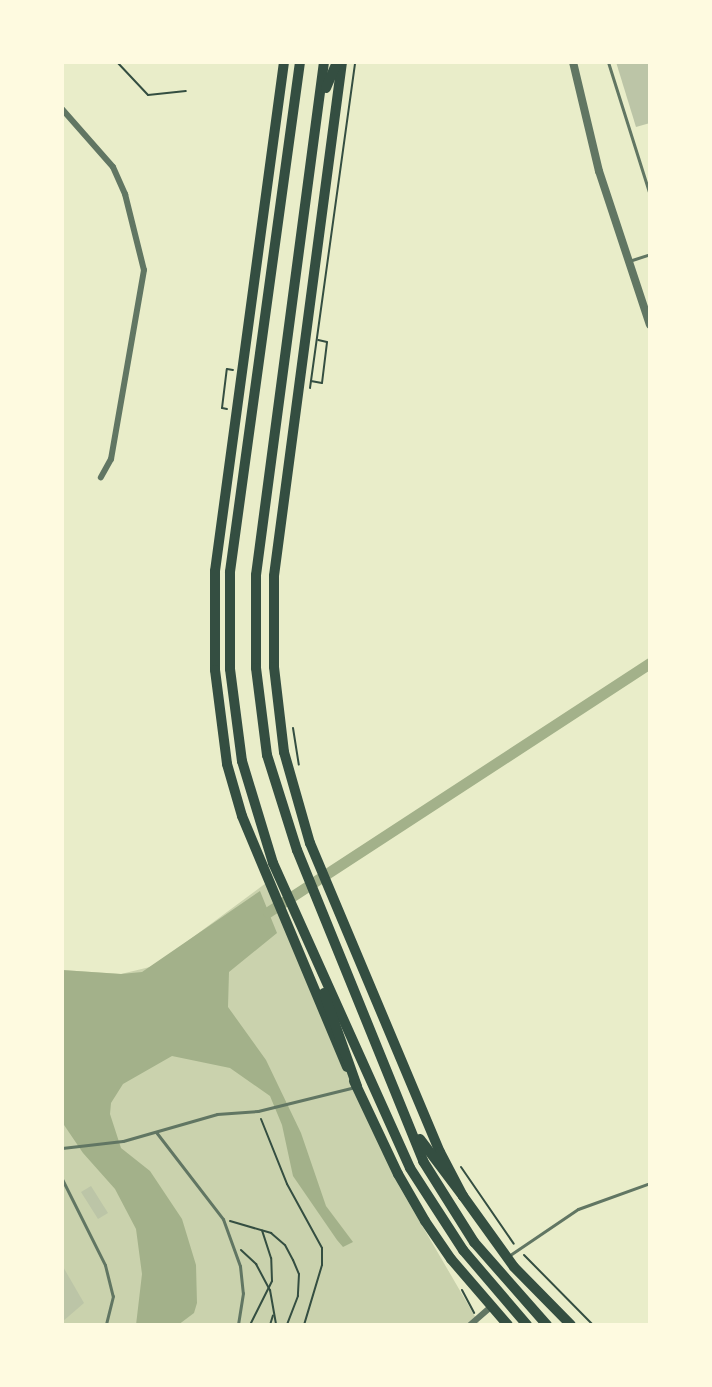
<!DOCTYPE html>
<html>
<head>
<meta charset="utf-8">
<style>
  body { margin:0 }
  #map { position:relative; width:712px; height:1387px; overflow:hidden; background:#e9edc9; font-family:Montserrat,sans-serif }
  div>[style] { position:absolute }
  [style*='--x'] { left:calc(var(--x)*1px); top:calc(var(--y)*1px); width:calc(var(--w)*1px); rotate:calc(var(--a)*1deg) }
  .green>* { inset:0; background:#cad2ad }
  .water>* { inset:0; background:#a3b18a }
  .canal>* { height:11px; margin:-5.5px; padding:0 5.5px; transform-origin:5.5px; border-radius:5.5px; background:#a3b18a }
  .building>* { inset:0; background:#bcc5a7 }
  .path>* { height:2px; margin:-1px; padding:0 1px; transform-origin:1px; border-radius:1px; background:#344e41 }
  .service>* { height:3px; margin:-1.5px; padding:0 1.5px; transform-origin:1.5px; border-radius:1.5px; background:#617663 }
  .minor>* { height:6px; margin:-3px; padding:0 3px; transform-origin:3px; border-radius:3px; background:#617663 }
  .tertiary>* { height:8px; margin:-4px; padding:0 4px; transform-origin:4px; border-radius:4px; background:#617663 }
  .primary>* { height:10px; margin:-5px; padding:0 5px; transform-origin:5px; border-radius:5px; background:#344e41 }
  .trunk>* { height:10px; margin:-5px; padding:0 5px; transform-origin:5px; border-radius:5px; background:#344e41 }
  span { translate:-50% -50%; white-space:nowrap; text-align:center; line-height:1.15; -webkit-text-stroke:7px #fefae0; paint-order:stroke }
  .frame { position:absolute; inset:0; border:64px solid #fefae0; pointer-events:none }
</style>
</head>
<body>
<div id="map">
  <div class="green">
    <i style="clip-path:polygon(266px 883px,399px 1186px,480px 1325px,62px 1325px,62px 970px,121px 974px,154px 966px)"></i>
  </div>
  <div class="water">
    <i style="clip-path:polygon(260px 891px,277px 933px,229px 972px,228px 1007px,266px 1060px,301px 1133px,326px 1206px,353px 1242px,343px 1247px,337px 1240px,293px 1176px,282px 1125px,270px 1096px,230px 1068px,172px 1056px,123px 1084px,111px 1103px,110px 1114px,121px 1148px,150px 1171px,182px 1219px,196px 1265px,197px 1303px,194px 1313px,178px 1325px,136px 1325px,142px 1274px,136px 1229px,115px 1189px,83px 1153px,62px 1122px,62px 970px,121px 974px,142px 972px)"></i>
  </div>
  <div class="canal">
    <i style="--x:268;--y:912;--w:456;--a:-33.1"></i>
  </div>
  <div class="building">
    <i style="clip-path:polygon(616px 62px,650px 62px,650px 123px,636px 127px)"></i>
    <i style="clip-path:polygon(91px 1186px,108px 1213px,98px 1219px,81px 1192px)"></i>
    <i style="clip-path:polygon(62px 1265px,84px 1303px,62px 1322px)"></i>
  </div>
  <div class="path">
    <i style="--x:117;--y:62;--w:45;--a:46.8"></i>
    <i style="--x:148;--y:95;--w:38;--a:-6"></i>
    <i style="--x:311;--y:381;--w:11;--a:10"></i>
    <i style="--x:322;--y:383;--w:41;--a:-83"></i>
    <i style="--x:327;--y:342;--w:9;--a:-167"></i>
    <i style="--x:310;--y:388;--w:329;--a:-82.1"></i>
    <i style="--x:227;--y:409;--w:5;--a:-169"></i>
    <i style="--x:222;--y:408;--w:39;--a:-83"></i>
    <i style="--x:227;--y:369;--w:6;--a:9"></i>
    <i style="--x:293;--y:728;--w:37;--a:81"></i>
    <i style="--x:261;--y:1119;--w:70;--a:68.2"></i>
    <i style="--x:287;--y:1184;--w:73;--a:61.3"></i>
    <i style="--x:322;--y:1248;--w:17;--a:90"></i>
    <i style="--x:322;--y:1265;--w:63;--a:106.7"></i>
    <i style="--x:461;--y:1167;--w:93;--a:55.5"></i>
    <i style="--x:230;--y:1221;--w:43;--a:16.3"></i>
    <i style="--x:271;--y:1233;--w:18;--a:41"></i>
    <i style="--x:285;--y:1245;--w:17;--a:62"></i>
    <i style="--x:293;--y:1260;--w:15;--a:67"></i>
    <i style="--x:299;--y:1274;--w:22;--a:93"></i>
    <i style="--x:298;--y:1296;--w:31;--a:111"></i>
    <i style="--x:241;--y:1250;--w:21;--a:43"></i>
    <i style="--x:256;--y:1264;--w:30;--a:62"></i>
    <i style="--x:270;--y:1290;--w:36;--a:80"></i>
    <i style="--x:524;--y:1255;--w:98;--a:45.4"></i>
    <i style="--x:462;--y:1290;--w:26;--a:62"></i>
    <i style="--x:250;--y:1325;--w:49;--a:-63.4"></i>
    <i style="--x:272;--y:1281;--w:23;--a:-92"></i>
    <i style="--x:271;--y:1258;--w:29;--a:-108"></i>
    <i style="--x:270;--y:1325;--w:10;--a:-73"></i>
  </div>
  <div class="service">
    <i style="--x:608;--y:62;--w:139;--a:72.5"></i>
    <i style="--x:632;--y:260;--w:19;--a:-18"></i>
    <i style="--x:156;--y:1132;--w:110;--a:52.4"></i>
    <i style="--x:223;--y:1219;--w:50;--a:70.1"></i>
    <i style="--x:240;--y:1266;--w:27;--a:84"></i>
    <i style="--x:243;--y:1293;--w:32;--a:99"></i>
    <i style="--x:62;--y:1148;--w:61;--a:-6.5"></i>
    <i style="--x:123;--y:1141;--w:98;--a:-16"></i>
    <i style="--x:217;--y:1114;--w:41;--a:-4.2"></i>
    <i style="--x:258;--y:1111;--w:100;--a:-13.9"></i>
    <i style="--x:62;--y:1179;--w:96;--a:63.4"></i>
    <i style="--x:105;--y:1265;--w:32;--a:76"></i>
    <i style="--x:113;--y:1296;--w:30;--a:104"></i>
    <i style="--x:510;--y:1255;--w:82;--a:-34.1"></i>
    <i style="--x:578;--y:1209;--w:77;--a:-19.9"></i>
  </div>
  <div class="minor">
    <i style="--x:62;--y:109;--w:77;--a:48.7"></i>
    <i style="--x:113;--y:167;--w:30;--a:66"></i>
    <i style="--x:125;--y:194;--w:78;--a:76"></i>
    <i style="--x:144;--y:270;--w:192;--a:99.9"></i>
    <i style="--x:111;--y:459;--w:21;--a:119"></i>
    <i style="--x:470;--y:1325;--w:28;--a:-41"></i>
  </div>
  <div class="tertiary">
    <i style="--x:573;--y:62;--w:112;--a:76.6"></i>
    <i style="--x:599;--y:171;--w:162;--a:71.7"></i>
  </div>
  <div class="primary">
    <i style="--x:284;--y:62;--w:514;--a:97.72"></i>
    <i style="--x:215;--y:571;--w:99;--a:90"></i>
    <i style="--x:215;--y:670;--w:95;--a:82.7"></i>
    <i style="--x:227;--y:764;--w:54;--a:73.9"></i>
    <i style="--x:242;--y:816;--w:272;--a:67.3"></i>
    <i style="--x:342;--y:62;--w:518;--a:97.54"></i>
    <i style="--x:274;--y:576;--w:91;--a:90"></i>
    <i style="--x:274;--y:667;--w:86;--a:83.3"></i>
    <i style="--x:284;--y:752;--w:95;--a:74.1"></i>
    <i style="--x:310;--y:843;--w:335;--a:67.2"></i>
    <i style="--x:440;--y:1152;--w:50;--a:62.4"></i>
    <i style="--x:463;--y:1196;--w:87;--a:54.3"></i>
    <i style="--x:514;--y:1267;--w:81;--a:45.5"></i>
    <i style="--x:354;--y:1081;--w:103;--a:64.7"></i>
    <i style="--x:398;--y:1174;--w:54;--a:60.1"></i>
    <i style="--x:425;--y:1221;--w:46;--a:55.6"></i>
    <i style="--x:451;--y:1259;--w:87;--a:49.2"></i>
  </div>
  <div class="trunk">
    <i style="--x:300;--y:62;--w:515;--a:97.82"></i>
    <i style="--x:230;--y:572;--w:97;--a:90"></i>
    <i style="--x:230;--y:669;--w:93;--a:82.6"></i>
    <i style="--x:242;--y:761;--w:107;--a:73.1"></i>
    <i style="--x:273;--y:863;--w:334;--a:65.8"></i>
    <i style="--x:410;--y:1168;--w:98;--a:57.1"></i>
    <i style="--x:463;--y:1250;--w:99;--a:49.5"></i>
    <i style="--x:324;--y:62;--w:517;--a:97.55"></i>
    <i style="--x:256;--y:575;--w:93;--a:90"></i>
    <i style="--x:256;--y:668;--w:88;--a:82.8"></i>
    <i style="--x:267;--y:755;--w:100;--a:72.5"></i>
    <i style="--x:297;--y:850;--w:336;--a:67.9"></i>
    <i style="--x:423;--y:1161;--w:96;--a:57.8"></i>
    <i style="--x:474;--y:1242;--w:111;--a:48.7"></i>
    <i style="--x:326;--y:88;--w:28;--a:-67"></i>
    <i style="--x:324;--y:993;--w:99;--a:70.5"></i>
    <i style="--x:420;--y:1139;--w:71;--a:53"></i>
  </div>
  <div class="frame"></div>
</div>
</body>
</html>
